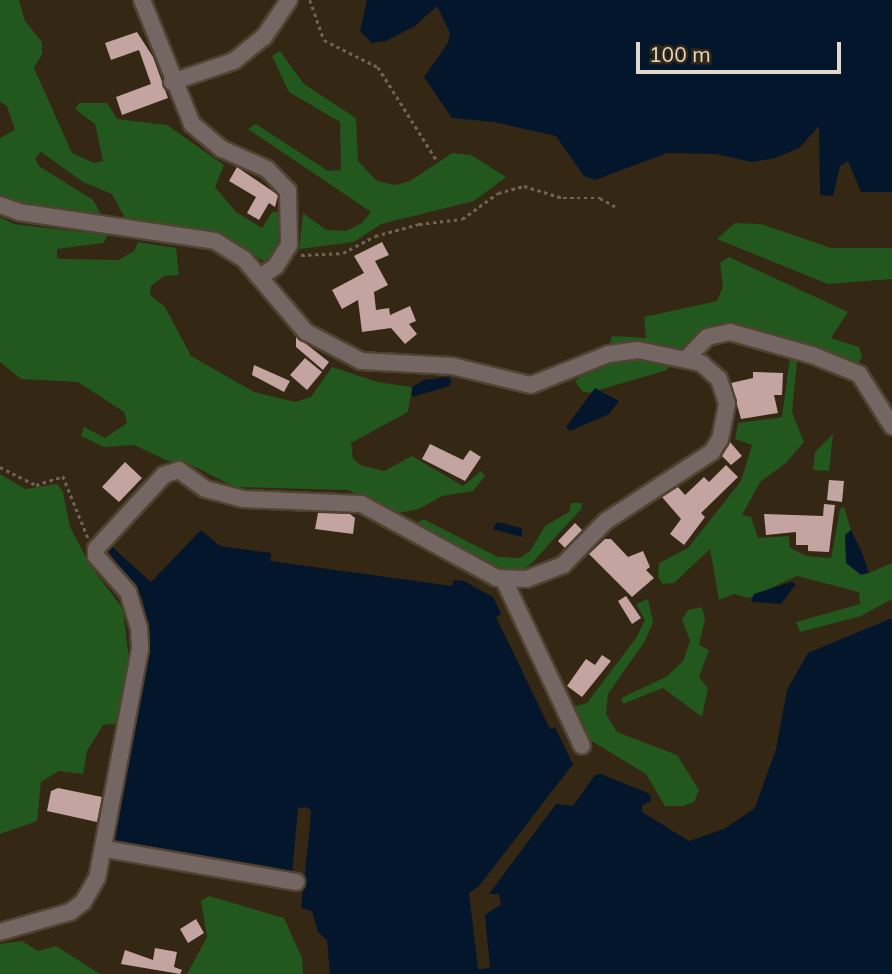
<!DOCTYPE html>
<html>
<head>
<meta charset="utf-8">
<style>
  body { margin:0 }
  #map { position:relative; width:892px; height:974px; overflow:hidden; background:#342713; font-family:Mulish,sans-serif }
  div>[style] { position:absolute }
  [style*='--x'] { left:calc(var(--x)*1px); top:calc(var(--y)*1px); width:calc(var(--w)*1px); rotate:calc(var(--a)*1deg) }
  .green>* { inset:0; background:#22571d }
  .water>* { inset:0; background:#04162c }
  .building>* { inset:0; background:#c4a4a0 }
  .path>* { height:2.5px; margin-top:-1.25px; transform-origin:0; background:repeating-linear-gradient(90deg,#706453 0 3.5px,transparent 0 7px) }
  .roads { filter:drop-shadow(2px 0 #504331) drop-shadow(-2px 0 #504331) drop-shadow(0 2px #504331) drop-shadow(0 -2px #504331) }
  .minor>* { height:16px; margin:-8px; padding:0 8px; transform-origin:8px; border-radius:8px; background:#746763 }
  span { translate:-50% -50%; white-space:nowrap; text-align:center; line-height:1.15; -webkit-text-stroke:7px #342713; paint-order:stroke }
  .scale { position:absolute; left:636px; top:42px; width:205px; height:32px; box-sizing:border-box; border:4px solid #e2d9cd; border-top:0; padding-left:9px; font-size:21px; line-height:24px; white-space:nowrap; color:#e2d9cd; -webkit-text-stroke:5px #342713; paint-order:stroke }
</style>
</head>
<body>
<div id="map">
  <div class="green">
    <i style="clip-path:polygon(0 0,19px 0,25px 21px,42px 42px,42px 54px,34px 68px,72px 153px,94px 163px,103px 161px,95px 124px,75px 109px,79px 103px,107px 103px,117px 119px,167px 125px,224px 165px,215px 187px,236px 212px,262px 228px,272px 212px,282px 212px,277px 252px,264px 261px,215px 233px,125px 218px,112px 194px,83px 182px,41px 152px,35px 158px,39px 166px,93px 200px,101px 214px,12px 204px,0 196px,0 138px,15px 130px,7px 106px,0 102px)"></i>
    <i style="clip-path:polygon(280px 51px,304px 84px,356px 118px,358px 161px,377px 181px,395px 185px,410px 181px,452px 153px,471px 155px,506px 177px,474px 201px,381px 224px,354px 242px,299px 249px,303px 213px,326px 230px,346px 231px,362px 223px,371px 212px,248px 129px,256px 124px,328px 171px,341px 170px,340px 122px,289px 92px,272px 56px)"></i>
    <i style="clip-path:polygon(0 217px,14px 224px,108px 235px,103px 243px,57px 249px,57px 258px,63px 259px,118px 260px,134px 251px,138px 242px,176px 248px,179px 275px,164px 276px,151px 286px,150px 295px,165px 307px,191px 356px,254px 392px,295px 402px,311px 397px,332px 367px,377px 382px,412px 387px,408px 412px,351px 443px,353px 458px,360px 465px,384px 471px,412px 456px,463px 486px,481px 471px,485px 476px,473px 491px,442px 496px,419px 509px,398px 513px,348px 490px,235px 487px,187px 463px,168px 461px,134px 445px,104px 447px,81px 436px,84px 427px,105px 438px,127px 423px,124px 412px,78px 382px,21px 379px,0 362px)"></i>
    <i style="clip-path:polygon(735px 223px,761px 224px,831px 248px,892px 248px,892px 279px,828px 284px,717px 239px)"></i>
    <i style="clip-path:polygon(729px 257px,848px 312px,831px 338px,859px 347px,862px 356px,857px 366px,738px 327px,698px 337px,682px 351px,610px 344px,612px 336px,646px 338px,644px 317px,717px 301px,723px 286px,720px 263px)"></i>
    <i style="clip-path:polygon(616px 358px,653px 360px,669px 363px,667px 370px,589px 393px,582px 391px,575px 381px,591px 368px)"></i>
    <i style="clip-path:polygon(790px 358px,797px 361px,792px 412px,804px 442px,786px 463px,760px 482px,742px 515px,751px 517px,758px 538px,789px 536px,790px 548px,807px 556px,831px 558px,840px 509px,844px 507px,851px 530px,845px 535px,869px 573px,892px 563px,892px 599px,861px 616px,800px 632px,796px 622px,860px 604px,859px 592px,797px 576px,749px 598px,734px 594px,719px 600px,710px 549px,674px 583px,663px 584px,658px 577px,659px 563px,688px 548px,741px 481px,752px 445px,735px 439px,738px 423px,782px 417px)"></i>
    <i style="clip-path:polygon(833px 434px,829px 471px,813px 470px,815px 452px)"></i>
    <i style="clip-path:polygon(0 474px,25px 489px,57px 484px,63px 492px,70px 527px,90px 565px,123px 609px,130px 670px,118px 723px,103px 725px,87px 751px,83px 774px,59px 771px,41px 782px,37px 821px,0 834px)"></i>
    <i style="clip-path:polygon(571px 503px,582px 503px,581px 509px,532px 563px,518px 573px,497px 569px,416px 524px,423px 519px,498px 557px,520px 558px,530px 551px,545px 526px,569px 512px)"></i>
    <i style="clip-path:polygon(648px 599px,653px 622px,645px 641px,608px 694px,606px 714px,617px 732px,677px 755px,699px 790px,694px 802px,683px 806px,665px 806px,646px 774px,585px 737px,571px 707px,587px 703px,636px 638px,645px 620px,636px 604px)"></i>
    <i style="clip-path:polygon(702px 607px,705px 619px,699px 645px,709px 650px,699px 677px,708px 688px,702px 717px,663px 688px,623px 704px,621px 698px,666px 677px,683px 661px,690px 641px,682px 619px,688px 610px)"></i>
    <i style="clip-path:polygon(209px 896px,284px 918px,302px 958px,303px 974px,187px 974px,207px 937px,201px 901px)"></i>
    <i style="clip-path:polygon(22px 941px,38px 951px,56px 946px,100px 974px,0 974px,0 944px)"></i>
  </div>
  <div class="water">
    <i style="clip-path:polygon(367px 0,892px 0,892px 192px,861px 192px,848px 161px,840px 166px,833px 196px,820px 195px,819px 126px,799px 148px,775px 158px,752px 162px,716px 154px,667px 153px,595px 180px,584px 176px,556px 136px,494px 122px,452px 118px,424px 77px,448px 43px,450px 33px,437px 6px,415px 26px,386px 41px,372px 43px,360px 31px)"></i>
    <i style="clip-path:polygon(448px 377px,452px 381px,449px 386px,412px 397px,412px 387px,424px 380px)"></i>
    <i style="clip-path:polygon(595px 388px,619px 401px,609px 414px,570px 431px,566px 427px)"></i>
    <i style="clip-path:polygon(497px 522px,522px 528px,522px 537px,493px 529px)"></i>
    <i style="clip-path:polygon(201px 530px,220px 546px,271px 553px,270px 561px,452px 586px,454px 580px,464px 581px,493px 597px,501px 614px,496px 617px,550px 729px,555px 727px,573px 764px,479px 886px,469px 893px,478px 969px,490px 968px,485px 915px,501px 904px,499px 894px,489px 894px,556px 804px,573px 806px,595px 775px,601px 774px,650px 794px,651px 801px,642px 806px,642px 812px,689px 841px,724px 829px,755px 808px,776px 749px,787px 690px,808px 653px,892px 618px,892px 974px,330px 974px,327px 940px,318px 932px,312px 911px,301px 908px,310px 826px,311px 810px,306px 807px,298px 808px,292px 875px,273px 872px,273px 867px,113px 840px,148px 626px,142px 598px,107px 550px,111px 546px,151px 582px)"></i>
    <i style="clip-path:polygon(851px 530px,863px 555px,869px 573px,861px 575px,846px 563px,845px 535px)"></i>
    <i style="clip-path:polygon(791px 582px,796px 584px,781px 604px,751px 602px,754px 594px)"></i>
  </div>
  <div class="building">
    <i style="clip-path:polygon(137px 32px,153px 57px,168px 98px,122px 115px,116px 97px,151px 84px,139px 50px,111px 60px,105px 43px)"></i>
    <i style="clip-path:polygon(237px 167px,278px 195px,275px 207px,269px 203px,259px 220px,247px 213px,256px 197px,229px 181px)"></i>
    <i style="clip-path:polygon(382px 242px,389px 255px,375px 261px,388px 285px,374px 292px,376px 310px,389px 308px,390px 315px,410px 306px,416px 321px,409px 324px,417px 334px,405px 344px,391px 328px,362px 332px,358px 300px,342px 309px,332px 290px,364px 273px,354px 256px)"></i>
    <i style="clip-path:polygon(296px 336px,329px 362px,323px 370px,296px 347px)"></i>
    <i style="clip-path:polygon(305px 358px,322px 372px,307px 390px,290px 375px)"></i>
    <i style="clip-path:polygon(254px 365px,290px 381px,284px 392px,252px 375px)"></i>
    <i style="clip-path:polygon(753px 372px,783px 373px,782px 395px,774px 395px,778px 413px,741px 419px,731px 383px,753px 378px)"></i>
    <i style="clip-path:polygon(730px 442px,742px 456px,731px 465px,722px 456px)"></i>
    <i style="clip-path:polygon(430px 444px,463px 460px,470px 450px,481px 457px,465px 481px,422px 459px)"></i>
    <i style="clip-path:polygon(125px 462px,142px 478px,119px 502px,102px 487px)"></i>
    <i style="clip-path:polygon(726px 465px,738px 477px,701px 513px,705px 517px,684px 545px,670px 534px,681px 519px,662px 497px,678px 487px,685px 495px,704px 477px,709px 482px)"></i>
    <i style="clip-path:polygon(829px 480px,844px 481px,842px 502px,827px 500px)"></i>
    <i style="clip-path:polygon(824px 504px,835px 505px,829px 552px,808px 551px,808px 545px,796px 545px,796px 532px,766px 535px,764px 514px,823px 516px)"></i>
    <i style="clip-path:polygon(318px 513px,350px 514px,355px 518px,353px 534px,315px 529px)"></i>
    <i style="clip-path:polygon(575px 523px,582px 530px,565px 548px,558px 541px)"></i>
    <i style="clip-path:polygon(605px 539px,611px 539px,628px 557px,643px 551px,650px 567px,646px 570px,654px 578px,632px 597px,589px 554px)"></i>
    <i style="clip-path:polygon(626px 596px,641px 618px,632px 624px,618px 601px)"></i>
    <i style="clip-path:polygon(602px 655px,611px 661px,582px 697px,567px 686px,586px 659px,595px 665px)"></i>
    <i style="clip-path:polygon(58px 788px,102px 797px,97px 822px,47px 811px,51px 791px)"></i>
    <i style="clip-path:polygon(196px 919px,204px 933px,188px 943px,180px 929px)"></i>
    <i style="clip-path:polygon(155px 948px,177px 952px,174px 967px,182px 970px,180px 974px,121px 964px,125px 950px,153px 960px)"></i>
  </div>
  <div class="path">
    <i style="--x:310;--y:0;--w:42;--a:70.7"></i>
    <i style="--x:324;--y:40;--w:60;--a:26.6"></i>
    <i style="--x:378;--y:67;--w:109;--a:57.8"></i>
    <i style="--x:301;--y:255;--w:42;--a:-2.7"></i>
    <i style="--x:343;--y:253;--w:36;--a:-28"></i>
    <i style="--x:375;--y:236;--w:46;--a:-15.3"></i>
    <i style="--x:419;--y:224;--w:43;--a:-6.6"></i>
    <i style="--x:462;--y:219;--w:44;--a:-35.8"></i>
    <i style="--x:498;--y:193;--w:27;--a:-15"></i>
    <i style="--x:524;--y:186;--w:41;--a:17.1"></i>
    <i style="--x:563;--y:198;--w:37;--a:0"></i>
    <i style="--x:600;--y:198;--w:18;--a:29"></i>
    <i style="--x:0;--y:467;--w:40;--a:26.6"></i>
    <i style="--x:36;--y:485;--w:28;--a:-18"></i>
    <i style="--x:63;--y:476;--w:67;--a:68"></i>
  </div>
  <div class="roads">
    <div class="minor">
      <i style="--x:142;--y:0;--w:134;--a:68"></i>
      <i style="--x:192;--y:124;--w:39;--a:40"></i>
      <i style="--x:222;--y:149;--w:49;--a:24"></i>
      <i style="--x:267;--y:169;--w:30;--a:46"></i>
      <i style="--x:288;--y:191;--w:54;--a:88.9"></i>
      <i style="--x:289;--y:245;--w:25;--a:122"></i>
      <i style="--x:276;--y:266;--w:19;--a:145"></i>
      <i style="--x:172;--y:82;--w:65;--a:-18.7"></i>
      <i style="--x:234;--y:61;--w:38;--a:-39"></i>
      <i style="--x:264;--y:37;--w:45;--a:-56"></i>
      <i style="--x:0;--y:205;--w:20;--a:20"></i>
      <i style="--x:19;--y:212;--w:198;--a:8.4"></i>
      <i style="--x:215;--y:241;--w:34;--a:32"></i>
      <i style="--x:244;--y:259;--w:96;--a:49.7"></i>
      <i style="--x:306;--y:332;--w:62;--a:27.8"></i>
      <i style="--x:361;--y:361;--w:91;--a:3.1"></i>
      <i style="--x:452;--y:366;--w:81;--a:13.5"></i>
      <i style="--x:531;--y:385;--w:84;--a:-21.7"></i>
      <i style="--x:609;--y:354;--w:29;--a:-8"></i>
      <i style="--x:638;--y:350;--w:64;--a:11.7"></i>
      <i style="--x:701;--y:363;--w:24;--a:42"></i>
      <i style="--x:719;--y:379;--w:26;--a:72"></i>
      <i style="--x:727;--y:404;--w:36;--a:101"></i>
      <i style="--x:720;--y:439;--w:15;--a:122"></i>
      <i style="--x:712;--y:452;--w:126;--a:146.9"></i>
      <i style="--x:606;--y:521;--w:62;--a:134.3"></i>
      <i style="--x:563;--y:565;--w:39;--a:159"></i>
      <i style="--x:527;--y:579;--w:30;--a:-178"></i>
      <i style="--x:497;--y:578;--w:155;--a:-151.4"></i>
      <i style="--x:361;--y:504;--w:118;--a:-177.6"></i>
      <i style="--x:243;--y:499;--w:39;--a:-165"></i>
      <i style="--x:205;--y:489;--w:32;--a:-144"></i>
      <i style="--x:179;--y:470;--w:16;--a:162"></i>
      <i style="--x:164;--y:475;--w:100;--a:132.6"></i>
      <i style="--x:96;--y:549;--w:7;--a:90"></i>
      <i style="--x:96;--y:556;--w:48;--a:48.4"></i>
      <i style="--x:128;--y:592;--w:38;--a:73"></i>
      <i style="--x:139;--y:628;--w:21;--a:87"></i>
      <i style="--x:140;--y:649;--w:233;--a:100.6"></i>
      <i style="--x:97;--y:878;--w:28;--a:120"></i>
      <i style="--x:83;--y:902;--w:16;--a:142"></i>
      <i style="--x:70;--y:912;--w:73;--a:164.1"></i>
      <i style="--x:687;--y:358;--w:29;--a:-46"></i>
      <i style="--x:707;--y:337;--w:24;--a:-12"></i>
      <i style="--x:730;--y:332;--w:85;--a:15.7"></i>
      <i style="--x:812;--y:355;--w:51;--a:22"></i>
      <i style="--x:859;--y:374;--w:62;--a:57.6"></i>
      <i style="--x:504;--y:580;--w:183;--a:64.8"></i>
      <i style="--x:105;--y:849;--w:194;--a:9.8"></i>
    </div>
  </div>
  <div class="scale">100 m</div>
</div>
</body>
</html>
